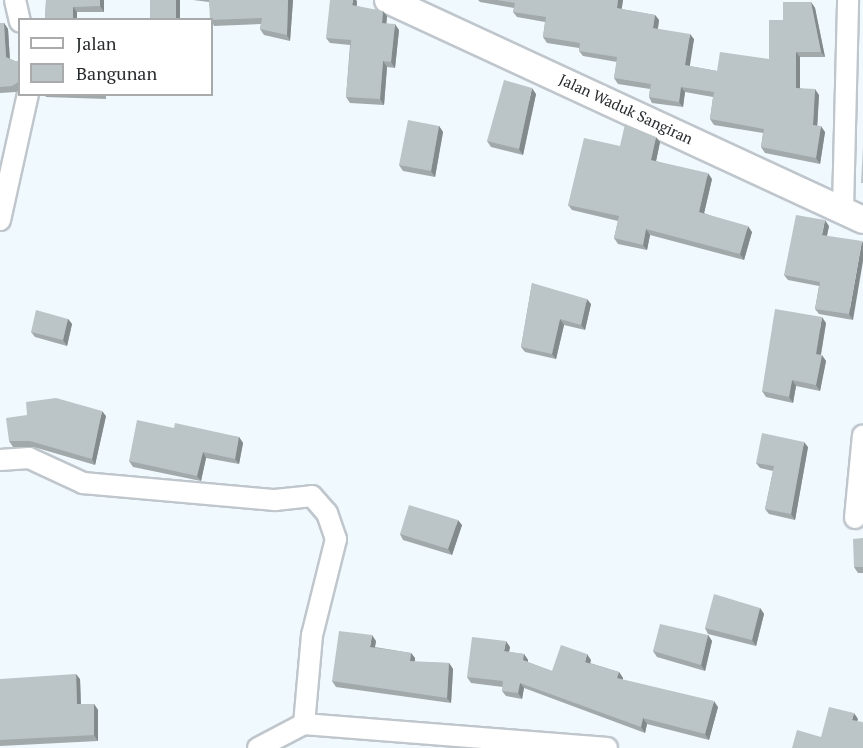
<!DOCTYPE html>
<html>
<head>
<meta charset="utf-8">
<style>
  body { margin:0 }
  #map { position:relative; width:863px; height:748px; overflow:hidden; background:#f0f9fe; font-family:"PT Serif",serif }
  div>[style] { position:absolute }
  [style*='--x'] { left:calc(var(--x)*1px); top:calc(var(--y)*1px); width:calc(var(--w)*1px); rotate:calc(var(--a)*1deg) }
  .roads { filter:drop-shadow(2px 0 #bfc6cc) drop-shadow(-2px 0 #bfc6cc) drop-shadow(0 2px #bfc6cc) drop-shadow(0 -2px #bfc6cc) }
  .minor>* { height:20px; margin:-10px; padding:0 10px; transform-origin:10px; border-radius:10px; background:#fff }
  .tertiary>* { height:26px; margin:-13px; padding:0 13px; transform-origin:13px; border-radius:13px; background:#fff }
  .wall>* { inset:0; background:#a1a9ab }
  .shaded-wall>* { inset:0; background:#838a8b }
  .building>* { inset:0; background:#bbc5c7 }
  span { translate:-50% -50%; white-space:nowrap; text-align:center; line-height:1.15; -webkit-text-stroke:6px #fff; paint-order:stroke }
  .street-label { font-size:15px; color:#282b2d }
  .legend { position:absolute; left:18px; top:18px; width:195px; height:78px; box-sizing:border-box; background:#fff; border:2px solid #a9aaab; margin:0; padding:8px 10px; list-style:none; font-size:18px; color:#282b2d }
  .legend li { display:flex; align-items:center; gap:12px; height:30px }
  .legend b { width:30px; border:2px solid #a9aaab }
</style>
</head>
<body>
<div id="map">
  <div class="roads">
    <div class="minor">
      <i style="--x:15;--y:0;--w:22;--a:77"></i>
      <i style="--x:843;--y:209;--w:209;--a:-88.6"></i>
      <i style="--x:0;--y:220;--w:129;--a:-77.5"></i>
      <i style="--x:0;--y:460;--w:29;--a:-4"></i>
      <i style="--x:29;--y:458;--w:60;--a:24.8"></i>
      <i style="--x:83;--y:483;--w:193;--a:5.1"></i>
      <i style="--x:275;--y:500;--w:37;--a:-6"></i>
      <i style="--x:312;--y:496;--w:23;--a:49"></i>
      <i style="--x:327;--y:513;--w:28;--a:71"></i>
      <i style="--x:336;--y:539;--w:99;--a:104"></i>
      <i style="--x:312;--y:635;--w:89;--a:95.1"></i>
      <i style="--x:855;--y:518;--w:83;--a:-84.5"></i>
      <i style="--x:258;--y:748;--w:52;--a:-27.6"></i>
      <i style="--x:304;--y:724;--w:304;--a:4.5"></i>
    </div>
    <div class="tertiary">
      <i style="--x:388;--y:0;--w:523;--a:24.85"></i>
    </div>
  </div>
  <div class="wall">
    <i style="clip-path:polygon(46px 0,104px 0,104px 12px,77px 12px,77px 20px,45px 20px)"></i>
    <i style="clip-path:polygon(193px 0,293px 0,290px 41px,264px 35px,260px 29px,261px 24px,214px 26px,212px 22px,209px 2px)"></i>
    <i style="clip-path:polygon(478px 0,623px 0,621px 9px,655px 15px,659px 20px,658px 29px,694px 39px,689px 66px,717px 71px,769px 59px,783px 20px,811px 2px,815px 8px,825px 57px,800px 57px,800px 88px,819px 95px,817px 126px,825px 132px,820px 164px,765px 153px,761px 147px,763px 133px,714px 125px,710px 119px,713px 97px,685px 92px,683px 107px,652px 103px,649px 97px,650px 89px,618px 84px,614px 78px,617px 62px,583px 56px,579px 51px,579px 48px,547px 43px,543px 37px,545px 22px,517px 17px,513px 12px,514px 8px,480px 2px)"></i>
    <i style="clip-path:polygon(357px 1px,357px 6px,387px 16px,386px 23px,399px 30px,395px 68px,387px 67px,384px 105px,350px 103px,346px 97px,350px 45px,330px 43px,326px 38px)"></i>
    <i style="clip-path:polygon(0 23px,4px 23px,8px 29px,10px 59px,15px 61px,20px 61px,20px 90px,16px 92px,0 93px)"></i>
    <i style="clip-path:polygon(44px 94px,106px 94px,106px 99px,46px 97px)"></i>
    <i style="clip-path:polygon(536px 94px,523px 155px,491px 147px,487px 141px)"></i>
    <i style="clip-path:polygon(439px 126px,443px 132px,435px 177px,403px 171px,399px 165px)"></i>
    <i style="clip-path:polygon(660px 142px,656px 161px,712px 179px,704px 213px,752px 232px,744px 260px,650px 235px,647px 250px,618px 244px,614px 238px,618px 221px,572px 210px,568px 205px,620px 146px)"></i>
    <i style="clip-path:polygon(829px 226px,827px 235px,853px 320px,819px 314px,815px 309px,819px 286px,788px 280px,784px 275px)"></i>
    <i style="clip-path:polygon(532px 283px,591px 304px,585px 330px,564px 325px,556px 359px,525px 352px,521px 347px)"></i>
    <i style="clip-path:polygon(68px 319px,72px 324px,67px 346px,35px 337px,31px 332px)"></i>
    <i style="clip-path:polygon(826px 323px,821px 355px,826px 361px,820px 391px,796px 386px,793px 403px,766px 397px,762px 391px)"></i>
    <i style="clip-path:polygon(106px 416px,95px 465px,34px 447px,13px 447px,9px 441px)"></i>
    <i style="clip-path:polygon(174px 428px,239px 437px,243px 443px,239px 464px,206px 458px,201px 481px,133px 467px,129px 461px)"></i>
    <i style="clip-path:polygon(808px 447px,795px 520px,769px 514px,765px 509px,773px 471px,760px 468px,756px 463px)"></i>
    <i style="clip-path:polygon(462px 525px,452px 555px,403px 540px,400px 534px)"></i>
    <i style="clip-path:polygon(863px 538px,863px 573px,858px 573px,854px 567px)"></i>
    <i style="clip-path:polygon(760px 608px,764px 614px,756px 646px,708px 634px,705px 628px)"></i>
    <i style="clip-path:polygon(708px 635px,712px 641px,705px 671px,657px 657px,653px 651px)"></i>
    <i style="clip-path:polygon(376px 641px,375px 647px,411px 653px,415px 658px,415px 662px,449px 663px,453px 669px,451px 703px,336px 687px,332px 681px)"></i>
    <i style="clip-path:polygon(510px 647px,509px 652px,524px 654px,528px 660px,527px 662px,552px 671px,591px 660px,590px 663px,619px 672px,623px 678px,623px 680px,718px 707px,709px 740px,647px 724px,645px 733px,524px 688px,522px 699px,506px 696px,502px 691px,503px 687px,471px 683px,467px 677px)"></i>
    <i style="clip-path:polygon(0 679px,80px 679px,81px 704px,94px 704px,98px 710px,98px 741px,0 746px)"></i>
  </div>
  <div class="shaded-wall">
    <i style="clip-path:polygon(100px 0,104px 0,104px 12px,100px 6px)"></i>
    <i style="clip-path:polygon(176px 0,180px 0,180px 20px,176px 20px)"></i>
    <i style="clip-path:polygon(288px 0,293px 0,290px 41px,287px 35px)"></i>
    <i style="clip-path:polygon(353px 0,356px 0,357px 1px,356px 11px,352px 5px)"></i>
    <i style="clip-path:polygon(618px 0,623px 0,621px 14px,617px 8px)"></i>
    <i style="clip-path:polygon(811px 2px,815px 8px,825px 57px,821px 52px)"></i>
    <i style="clip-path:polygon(73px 7px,77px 12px,77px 20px,73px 20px)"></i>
    <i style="clip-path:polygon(383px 11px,387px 16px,386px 29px,382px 23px)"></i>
    <i style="clip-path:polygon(655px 15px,659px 20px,657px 33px,653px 28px)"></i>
    <i style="clip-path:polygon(4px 23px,8px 29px,10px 63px,6px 57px)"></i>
    <i style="clip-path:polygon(395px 24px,399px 30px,395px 68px,391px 62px)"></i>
    <i style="clip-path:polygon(690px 34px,694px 39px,689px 71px,685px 65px)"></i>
    <i style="clip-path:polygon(796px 52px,800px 57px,800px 93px,796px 88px)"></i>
    <i style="clip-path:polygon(383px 61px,387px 67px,384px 105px,380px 99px)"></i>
    <i style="clip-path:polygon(681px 87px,685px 92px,683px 107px,679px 102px)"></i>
    <i style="clip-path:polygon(532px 88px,536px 94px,523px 155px,519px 149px)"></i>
    <i style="clip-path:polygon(815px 89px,819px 95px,817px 131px,813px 125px)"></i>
    <i style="clip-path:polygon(439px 126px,443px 132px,435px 177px,431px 171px)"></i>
    <i style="clip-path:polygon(821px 126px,825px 132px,820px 164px,816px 158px)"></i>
    <i style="clip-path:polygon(656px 137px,660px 142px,655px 166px,651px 160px)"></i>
    <i style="clip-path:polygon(708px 173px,712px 179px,703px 218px,699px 212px)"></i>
    <i style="clip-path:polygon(825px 220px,829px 226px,826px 240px,822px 235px)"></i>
    <i style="clip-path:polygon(748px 226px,752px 232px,744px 260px,740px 254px)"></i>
    <i style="clip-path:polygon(646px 229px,650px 235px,647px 250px,643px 245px)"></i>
    <i style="clip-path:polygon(862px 241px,863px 243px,863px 261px,853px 320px,849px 314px)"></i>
    <i style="clip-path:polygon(587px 299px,591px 304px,585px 330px,581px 325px)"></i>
    <i style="clip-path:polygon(822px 317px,826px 323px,820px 359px,816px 354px)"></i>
    <i style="clip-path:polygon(68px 319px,72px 324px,67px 346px,63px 340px)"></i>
    <i style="clip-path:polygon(560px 319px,564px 325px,556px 359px,552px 354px)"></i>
    <i style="clip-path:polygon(822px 355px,826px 361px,820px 391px,816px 385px)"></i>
    <i style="clip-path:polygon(792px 380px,796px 386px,793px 403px,789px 397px)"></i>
    <i style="clip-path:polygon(102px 411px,106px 416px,95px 465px,92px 459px)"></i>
    <i style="clip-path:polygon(239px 437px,243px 443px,239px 464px,235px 459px)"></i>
    <i style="clip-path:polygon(804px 442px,808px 447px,795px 520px,791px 514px)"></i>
    <i style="clip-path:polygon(203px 452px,206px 458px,201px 481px,197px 476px)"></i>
    <i style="clip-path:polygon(458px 520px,462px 525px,452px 555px,448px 549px)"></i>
    <i style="clip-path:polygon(760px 608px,764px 614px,756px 646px,752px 640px)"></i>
    <i style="clip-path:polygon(372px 635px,376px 641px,374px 652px,370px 647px)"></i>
    <i style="clip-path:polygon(708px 635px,712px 641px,705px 671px,701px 665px)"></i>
    <i style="clip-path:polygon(506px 641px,510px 647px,508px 657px,504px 651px)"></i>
    <i style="clip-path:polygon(411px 653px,415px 658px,414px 667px,410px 661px)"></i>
    <i style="clip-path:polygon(524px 654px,528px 660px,527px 666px,523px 660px)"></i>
    <i style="clip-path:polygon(587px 654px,591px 660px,589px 667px,585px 662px)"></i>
    <i style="clip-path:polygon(449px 663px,453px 669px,451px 703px,447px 698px)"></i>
    <i style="clip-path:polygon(619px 672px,623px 678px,621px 684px,617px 678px)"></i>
    <i style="clip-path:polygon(76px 674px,80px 679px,81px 710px,77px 704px)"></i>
    <i style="clip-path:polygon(520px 683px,524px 688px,522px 699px,518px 693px)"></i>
    <i style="clip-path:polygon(714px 701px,718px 707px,709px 740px,705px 734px)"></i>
    <i style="clip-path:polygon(94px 704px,98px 710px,98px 741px,94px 735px)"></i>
    <i style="clip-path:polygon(854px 713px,858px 719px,856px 726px,852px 720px)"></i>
    <i style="clip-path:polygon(643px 718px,647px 724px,645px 733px,641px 727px)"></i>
  </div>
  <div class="building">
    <i style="clip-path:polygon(46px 0,100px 0,100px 6px,73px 7px,73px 20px,45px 19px)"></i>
    <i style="clip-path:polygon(150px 0,176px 0,176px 20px,150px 20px)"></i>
    <i style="clip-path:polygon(209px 0,288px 0,287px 35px,260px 29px,262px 18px,210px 20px)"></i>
    <i style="clip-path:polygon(330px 0,353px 0,352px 5px,383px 11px,382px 23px,395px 24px,391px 62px,383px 61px,380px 99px,346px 97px,351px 40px,326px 38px)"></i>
    <i style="clip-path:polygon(497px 0,618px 0,617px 8px,655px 15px,653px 28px,690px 34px,685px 65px,717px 71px,720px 52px,769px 59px,769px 20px,783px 20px,783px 2px,811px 2px,821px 52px,796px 52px,796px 88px,815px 89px,813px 125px,821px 126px,816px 158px,761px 147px,764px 129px,710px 119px,714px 92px,681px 87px,679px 102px,649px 97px,651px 84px,614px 78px,617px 57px,579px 51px,580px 43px,543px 37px,546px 17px,513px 12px,515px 3px)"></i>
    <i style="clip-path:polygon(0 23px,4px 23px,6px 57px,15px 61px,20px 61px,20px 81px,12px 86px,0 87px)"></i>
    <i style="clip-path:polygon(504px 80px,532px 88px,519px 149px,487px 141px)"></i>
    <i style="clip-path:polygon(408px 120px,439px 126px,431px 171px,399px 165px)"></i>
    <i style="clip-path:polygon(625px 124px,656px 137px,651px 160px,708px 173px,699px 212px,748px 226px,740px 254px,646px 229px,643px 245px,614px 238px,619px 216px,568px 205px,584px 138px,620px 146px)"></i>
    <i style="clip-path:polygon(863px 147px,863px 183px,861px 183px)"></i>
    <i style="clip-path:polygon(796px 215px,825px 220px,822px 235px,862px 241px,849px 314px,815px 309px,820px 282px,784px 275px)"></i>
    <i style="clip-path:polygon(532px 283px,587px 299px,581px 325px,560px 319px,552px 354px,521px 347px)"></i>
    <i style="clip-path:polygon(775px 309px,822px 317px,816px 354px,822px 355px,816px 385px,792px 380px,789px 397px,762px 391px)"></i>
    <i style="clip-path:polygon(36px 310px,68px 319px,63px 340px,31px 332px)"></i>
    <i style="clip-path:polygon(56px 398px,102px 411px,92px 459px,30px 441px,9px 441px,6px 418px,27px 415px,26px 402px)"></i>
    <i style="clip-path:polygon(137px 420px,174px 428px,175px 423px,239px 437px,235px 459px,203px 452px,197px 476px,129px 461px)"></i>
    <i style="clip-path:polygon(762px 433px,804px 442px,791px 514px,765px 509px,774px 466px,756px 463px)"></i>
    <i style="clip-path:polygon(409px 505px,458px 520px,448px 549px,400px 534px)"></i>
    <i style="clip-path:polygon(863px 538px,863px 567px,854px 567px,853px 539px)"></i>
    <i style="clip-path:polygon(714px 594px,760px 608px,752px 640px,705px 628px)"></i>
    <i style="clip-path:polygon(660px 624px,708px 635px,701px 665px,653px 651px)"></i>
    <i style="clip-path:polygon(339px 631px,372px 635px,370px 647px,411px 653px,410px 661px,449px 663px,447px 698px,332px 681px)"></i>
    <i style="clip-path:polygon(472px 637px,506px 641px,504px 651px,524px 654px,523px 660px,552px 671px,561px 645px,587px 654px,585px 662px,619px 672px,617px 678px,714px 701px,705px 734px,643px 718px,641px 727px,520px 683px,518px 693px,502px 691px,503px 681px,467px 677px)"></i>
    <i style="clip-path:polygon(76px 674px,77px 704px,94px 704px,94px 735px,0 740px,0 679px)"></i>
    <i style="clip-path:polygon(829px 707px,854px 713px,852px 720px,863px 722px,863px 748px,792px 748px,797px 730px,821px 737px)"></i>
  </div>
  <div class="street-label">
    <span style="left:626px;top:109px;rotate:25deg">Jalan Waduk Sangiran</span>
  </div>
  <ul class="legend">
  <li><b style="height:8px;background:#fff"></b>Jalan</li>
  <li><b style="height:16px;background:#bbc5c7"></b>Bangunan</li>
  </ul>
</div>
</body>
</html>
